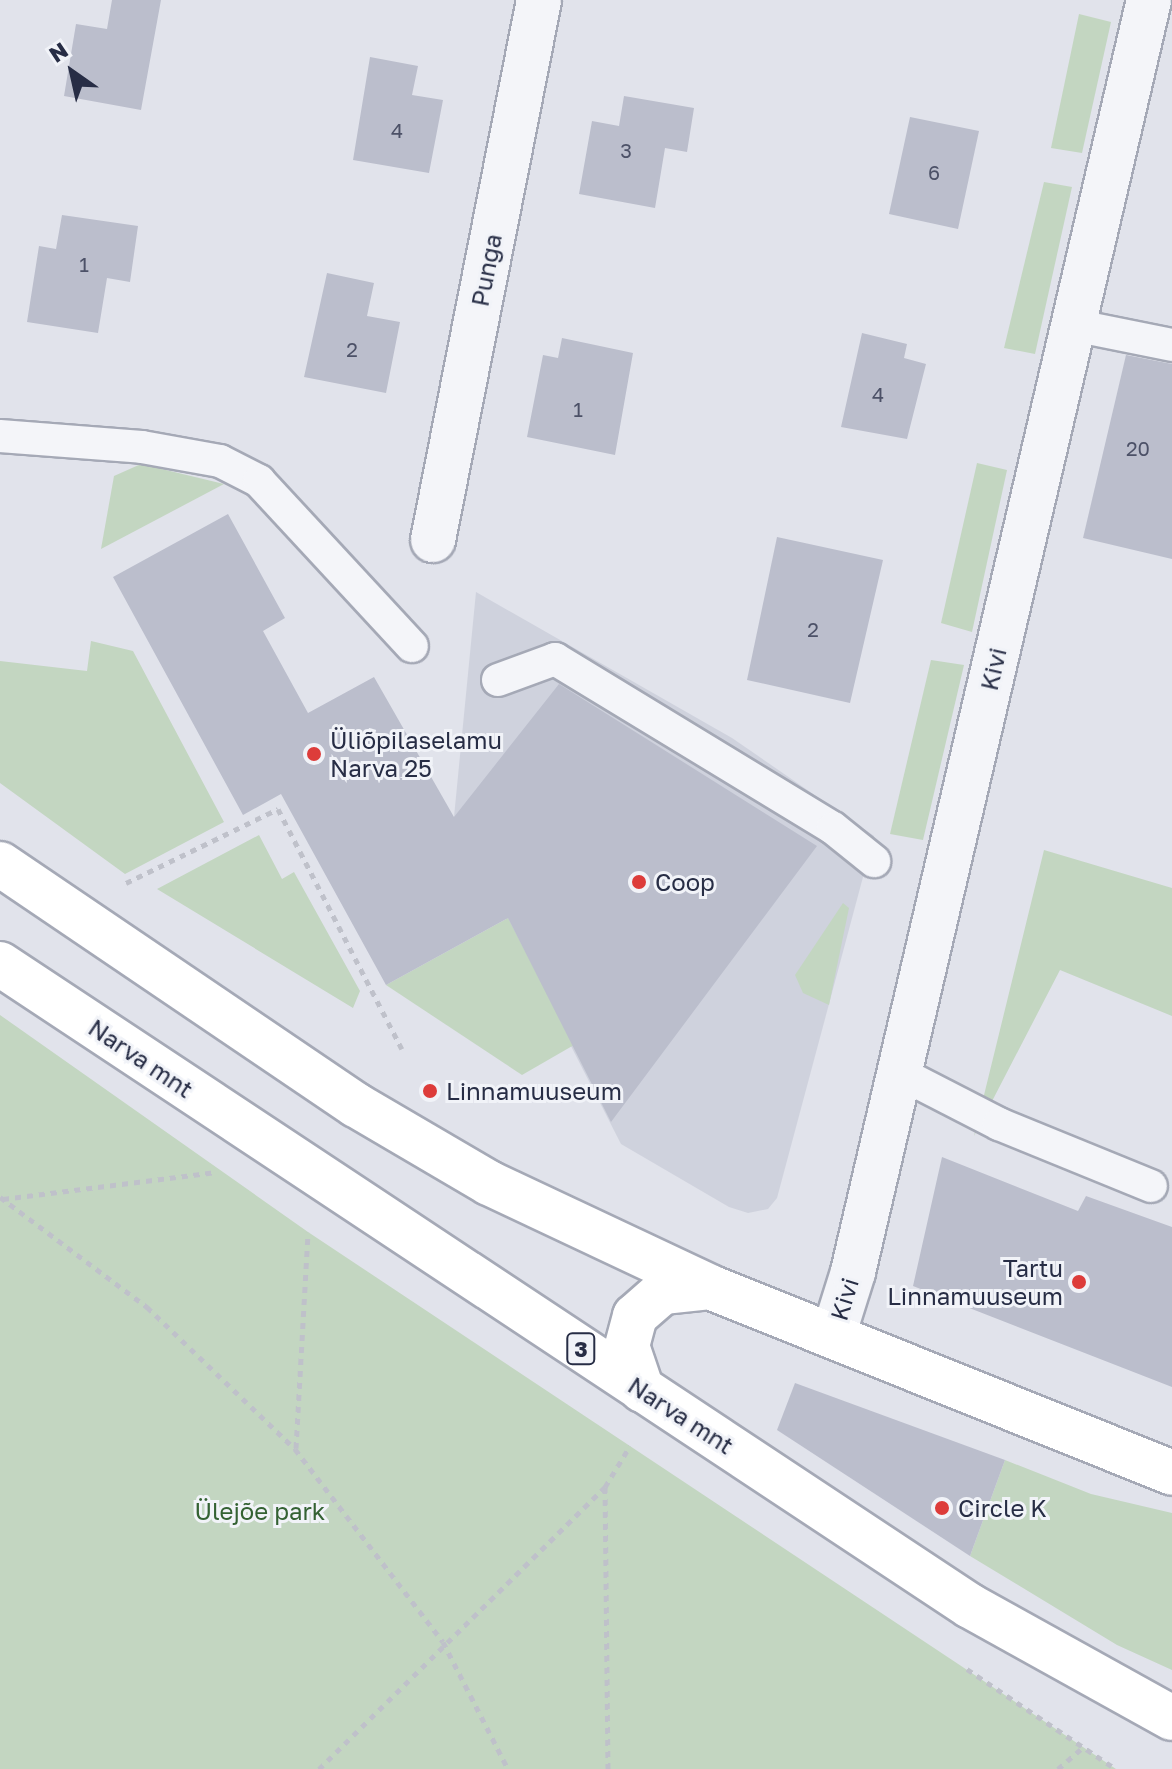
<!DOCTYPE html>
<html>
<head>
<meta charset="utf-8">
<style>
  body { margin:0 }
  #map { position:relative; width:1172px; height:1769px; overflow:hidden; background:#e1e3eb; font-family:"Golos Text",sans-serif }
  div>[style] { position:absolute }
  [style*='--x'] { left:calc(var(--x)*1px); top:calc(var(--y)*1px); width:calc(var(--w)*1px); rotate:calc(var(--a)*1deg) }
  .built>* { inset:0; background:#cfd2dd }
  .green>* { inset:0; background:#c3d6c1 }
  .building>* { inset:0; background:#bbbecc }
  .path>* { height:5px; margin-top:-2.5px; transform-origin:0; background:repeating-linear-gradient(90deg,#bfc1ca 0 6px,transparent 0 12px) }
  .roads { filter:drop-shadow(2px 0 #a5a9b6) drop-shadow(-2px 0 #a5a9b6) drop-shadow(0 2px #a5a9b6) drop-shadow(0 -2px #a5a9b6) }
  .lane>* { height:32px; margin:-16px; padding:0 16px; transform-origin:16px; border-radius:16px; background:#f4f5f9 }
  .street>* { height:44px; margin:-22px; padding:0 22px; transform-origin:22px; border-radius:22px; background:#f4f5f9 }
  .highway>* { height:44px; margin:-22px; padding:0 22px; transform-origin:22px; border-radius:22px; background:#fff }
  .dots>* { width:22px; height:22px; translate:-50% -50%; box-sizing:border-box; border:4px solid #f1f3f8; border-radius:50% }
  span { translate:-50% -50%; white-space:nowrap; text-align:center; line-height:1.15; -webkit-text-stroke:6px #f1f3f8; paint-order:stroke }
  .number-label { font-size:20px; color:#4c5167 }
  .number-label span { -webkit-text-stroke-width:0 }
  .shield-label span { padding:2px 6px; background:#f1f3f8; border:2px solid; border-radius:6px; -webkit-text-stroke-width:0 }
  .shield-label { font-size:22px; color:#272d45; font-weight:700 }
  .street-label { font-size:24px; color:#272d45 }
  .poi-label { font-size:24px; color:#272d45 }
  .left { translate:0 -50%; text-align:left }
  .right { translate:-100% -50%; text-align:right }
  .park-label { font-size:24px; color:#346233 }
  .north { position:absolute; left:32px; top:32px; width:80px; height:80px; -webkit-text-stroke:6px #f1f3f8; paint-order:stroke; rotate:326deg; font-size:22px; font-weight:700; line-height:32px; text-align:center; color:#272d45 }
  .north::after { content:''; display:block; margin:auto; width:28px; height:36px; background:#272d45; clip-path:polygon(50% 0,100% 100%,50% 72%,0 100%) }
</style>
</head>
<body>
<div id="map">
  <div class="built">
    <i style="clip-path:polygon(476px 592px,732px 738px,874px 836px,777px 1198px,768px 1209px,748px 1213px,729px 1207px,621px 1144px,454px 817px)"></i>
  </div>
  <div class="green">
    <i style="clip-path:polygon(1079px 14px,1111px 22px,1082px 153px,1051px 148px)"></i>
    <i style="clip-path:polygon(1044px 182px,1072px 187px,1035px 354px,1004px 348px)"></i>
    <i style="clip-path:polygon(977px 463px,1007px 470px,972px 632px,941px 623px)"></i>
    <i style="clip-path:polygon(141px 464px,224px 484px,101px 549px,114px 476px)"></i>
    <i style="clip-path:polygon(91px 641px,133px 651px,224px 822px,125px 874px,0 783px,0 661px,87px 671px)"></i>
    <i style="clip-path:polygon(931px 660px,964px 665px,923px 840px,890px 834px)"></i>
    <i style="clip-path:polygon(259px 835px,282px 879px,294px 872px,360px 991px,353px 1008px,157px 889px)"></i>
    <i style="clip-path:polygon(1044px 850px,1172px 888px,1172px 1016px,1060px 970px,974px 1136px)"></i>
    <i style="clip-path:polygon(843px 903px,849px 908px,829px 1005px,803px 993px,795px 975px)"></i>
    <i style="clip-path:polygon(508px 918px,574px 1045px,522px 1075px,386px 985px)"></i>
    <i style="clip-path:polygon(0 1015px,308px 1232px,1116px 1769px,0 1769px)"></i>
    <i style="clip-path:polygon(1005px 1460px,1091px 1494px,1172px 1513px,1172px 1670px,1117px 1645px,970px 1556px)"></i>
  </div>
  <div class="building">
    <i style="clip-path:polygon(112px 0,161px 0,141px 110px,64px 96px,76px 24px,107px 29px)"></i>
    <i style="clip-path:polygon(370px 57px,418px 66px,412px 95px,443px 100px,429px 173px,353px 160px)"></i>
    <i style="clip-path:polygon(624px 96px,694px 108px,687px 152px,665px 148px,655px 208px,579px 194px,592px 121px,619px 126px)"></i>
    <i style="clip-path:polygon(910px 117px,979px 131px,958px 229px,889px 214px)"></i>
    <i style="clip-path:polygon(62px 215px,138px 226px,130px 282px,107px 278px,98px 333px,27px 322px,39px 246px,56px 249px)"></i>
    <i style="clip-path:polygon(327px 273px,374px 283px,367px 316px,400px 322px,386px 393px,304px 377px)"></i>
    <i style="clip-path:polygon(862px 333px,907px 344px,904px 358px,926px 364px,907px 439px,841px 427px)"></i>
    <i style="clip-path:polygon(562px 338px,633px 353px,615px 455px,527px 437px,543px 355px,558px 358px)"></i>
    <i style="clip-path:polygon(1126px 355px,1172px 364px,1172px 559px,1083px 538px)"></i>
    <i style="clip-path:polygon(228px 514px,285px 618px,263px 631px,308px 713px,374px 677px,454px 817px,559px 684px,817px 846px,611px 1122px,508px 918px,386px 985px,281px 794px,243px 815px,113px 577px)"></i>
    <i style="clip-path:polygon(777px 537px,883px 560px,850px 703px,747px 680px)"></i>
    <i style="clip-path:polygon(942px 1157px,1078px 1211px,1086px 1196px,1172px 1227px,1172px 1387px,913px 1286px)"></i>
    <i style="clip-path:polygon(795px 1383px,1005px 1460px,970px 1556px,777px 1430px)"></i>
  </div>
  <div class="path">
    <i style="--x:126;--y:883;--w:169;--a:-26"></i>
    <i style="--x:278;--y:809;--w:270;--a:62.7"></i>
    <i style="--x:0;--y:1197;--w:184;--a:36.8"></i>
    <i style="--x:147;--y:1307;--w:205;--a:43.8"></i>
    <i style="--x:295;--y:1449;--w:243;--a:52.5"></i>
    <i style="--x:443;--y:1642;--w:143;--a:62.9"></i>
    <i style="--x:3;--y:1199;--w:215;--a:-7.2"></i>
    <i style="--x:296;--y:1448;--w:216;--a:-86.8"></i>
    <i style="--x:967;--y:1669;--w:179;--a:33.9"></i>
    <i style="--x:319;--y:1769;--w:402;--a:-44.6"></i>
    <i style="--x:608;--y:1769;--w:282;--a:-90.6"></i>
    <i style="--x:605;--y:1487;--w:48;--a:-58.6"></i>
    <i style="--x:1058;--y:1769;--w:33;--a:-41"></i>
  </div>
  <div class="roads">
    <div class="lane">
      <i style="--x:1073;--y:325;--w:101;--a:11.4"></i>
      <i style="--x:0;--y:436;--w:142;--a:4.4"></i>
      <i style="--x:142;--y:447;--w:79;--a:10.2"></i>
      <i style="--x:220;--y:461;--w:44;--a:27.1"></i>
      <i style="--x:259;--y:481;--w:225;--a:47.2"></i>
      <i style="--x:498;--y:680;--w:61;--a:-20.2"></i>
      <i style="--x:555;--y:659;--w:325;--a:31.3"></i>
      <i style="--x:833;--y:828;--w:53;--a:38.8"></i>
      <i style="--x:898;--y:1072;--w:114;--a:27.2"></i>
      <i style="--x:999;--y:1124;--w:164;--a:22.2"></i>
    </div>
    <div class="street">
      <i style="--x:433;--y:540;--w:550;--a:-78.89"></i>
      <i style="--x:833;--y:1336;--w:67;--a:-72.6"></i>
      <i style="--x:853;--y:1272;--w:1306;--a:-76.9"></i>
    </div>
    <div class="highway">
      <i style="--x:0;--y:864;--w:430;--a:34.1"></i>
      <i style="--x:356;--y:1105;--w:154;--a:30.4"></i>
      <i style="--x:489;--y:1183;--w:244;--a:25.2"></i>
      <i style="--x:710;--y:1287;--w:498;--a:21.9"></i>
      <i style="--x:0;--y:964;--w:1163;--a:33.5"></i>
      <i style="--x:970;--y:1606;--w:231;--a:29"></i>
      <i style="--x:642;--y:1390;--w:46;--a:-108.8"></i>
      <i style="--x:627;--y:1346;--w:31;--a:-75"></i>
      <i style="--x:635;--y:1316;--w:37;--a:-41"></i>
      <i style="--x:663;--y:1292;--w:47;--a:-6.1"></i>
    </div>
  </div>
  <div class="dots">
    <i style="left:314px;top:754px;background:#dd3c3a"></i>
    <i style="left:639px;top:882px;background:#dd3c3a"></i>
    <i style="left:430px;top:1091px;background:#dd3c3a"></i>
    <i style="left:1079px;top:1282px;background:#dd3c3a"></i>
    <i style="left:942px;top:1508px;background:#dd3c3a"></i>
  </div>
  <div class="number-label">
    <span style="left:397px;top:130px">4</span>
    <span style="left:626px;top:150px">3</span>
    <span style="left:934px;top:172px">6</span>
    <span style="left:84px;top:264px">1</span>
    <span style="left:352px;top:349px">2</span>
    <span style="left:878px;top:394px">4</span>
    <span style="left:578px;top:409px">1</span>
    <span style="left:1138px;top:448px">20</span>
    <span style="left:813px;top:629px">2</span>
  </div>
  <div class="shield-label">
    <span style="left:581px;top:1349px">3</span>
  </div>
  <div class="street-label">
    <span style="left:486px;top:270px;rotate:-79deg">Punga</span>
    <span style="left:993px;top:669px;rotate:-77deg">Kivi</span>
    <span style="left:141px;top:1058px;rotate:34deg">Narva mnt</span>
    <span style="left:844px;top:1299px;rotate:-73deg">Kivi</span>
    <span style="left:681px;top:1415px;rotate:33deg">Narva mnt</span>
  </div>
  <div class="poi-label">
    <span class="left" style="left:330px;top:754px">Üliõpilaselamu<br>Narva 25</span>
    <span class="left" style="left:655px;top:882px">Coop</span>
    <span class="left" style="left:446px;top:1091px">Linnamuuseum</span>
    <span class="right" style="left:1063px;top:1282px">Tartu<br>Linnamuuseum</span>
    <span class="left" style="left:958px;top:1508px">Circle K</span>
  </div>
  <div class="park-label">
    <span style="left:260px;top:1511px">Ülejõe park</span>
  </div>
  <div class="north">N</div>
</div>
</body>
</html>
